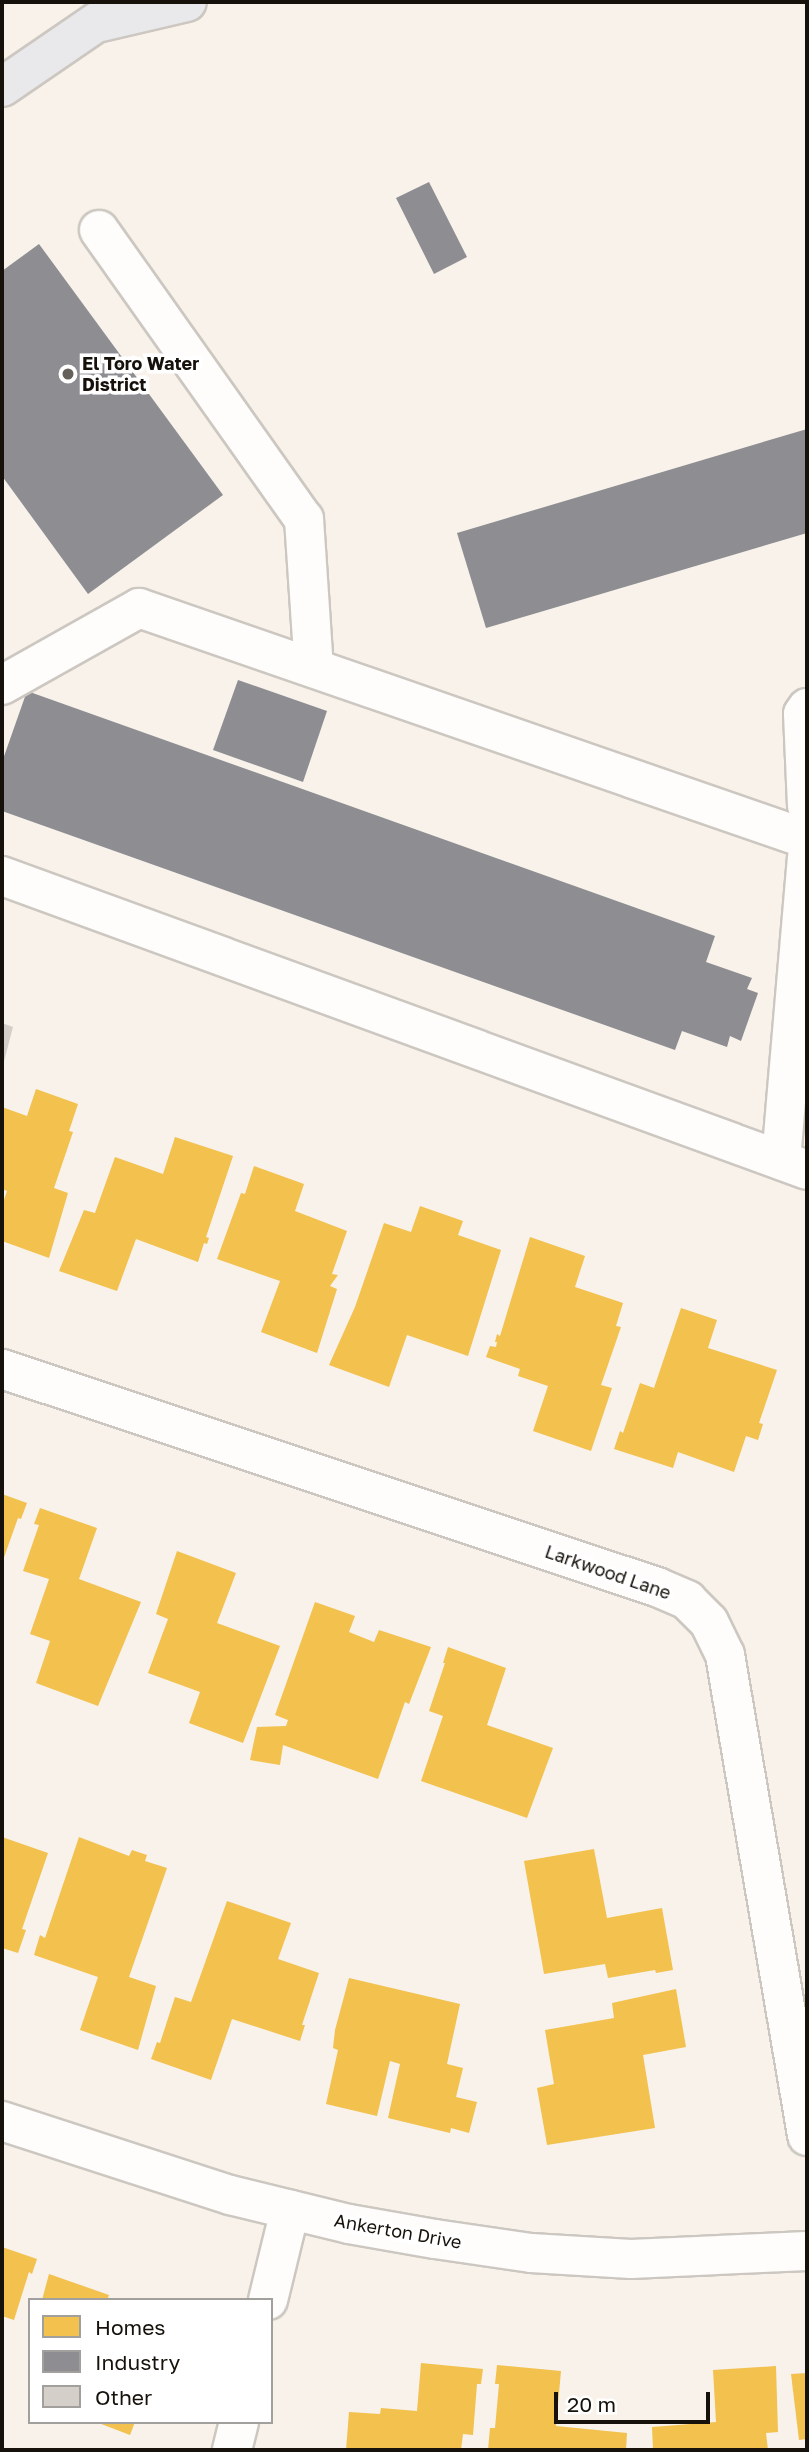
<!DOCTYPE html>
<html>
<head>
<meta charset="utf-8">
<style>
  body { margin:0 }
  #map { position:relative; width:809px; height:2452px; overflow:hidden; background:#f8f2ea; font-family:"Golos Text",sans-serif }
  div>[style] { position:absolute }
  [style*='--x'] { left:calc(var(--x)*1px); top:calc(var(--y)*1px); width:calc(var(--w)*1px); rotate:calc(var(--a)*1deg) }
  .homes>* { inset:0; background:#f2c14e }
  .industry>* { inset:0; background:#8d8d92 }
  .building>* { inset:0; background:#d4cfc8 }
  .roads { filter:drop-shadow(2px 0 #ccc7c0) drop-shadow(-2px 0 #ccc7c0) drop-shadow(0 2px #ccc7c0) drop-shadow(0 -2px #ccc7c0) }
  .minor>* { height:38px; margin:-19px; padding:0 19px; transform-origin:19px; border-radius:19px; background:#fefdfc }
  .major>* { height:38px; margin:-19px; padding:0 19px; transform-origin:19px; border-radius:19px; background:#e9e8eb }
  .dots>* { width:19px; height:19px; translate:-50% -50%; box-sizing:border-box; border:4px solid #fff; border-radius:50% }
  span { translate:-50% -50%; white-space:nowrap; text-align:center; line-height:1.15; -webkit-text-stroke:7px #fff; paint-order:stroke }
  .poi-label { font-size:18px; color:#16110b; font-weight:700 }
  .left { translate:0 -50%; text-align:left }
  .street-label { font-size:18px; color:#16110b }
  .frame { position:absolute; inset:0; border:4px solid #16110b; pointer-events:none }
  .legend { position:absolute; left:28px; top:2298px; width:245px; height:126px; box-sizing:border-box; background:#fff; border:2px solid #a2a09d; margin:0; padding:9px 12px; list-style:none; font-size:21px; color:#16110b }
  .legend li { display:flex; align-items:center; gap:14px; height:35px }
  .legend b { width:35px; border:2px solid #a2a09d }
  .scale { position:absolute; left:554px; top:2392px; width:156px; height:32px; box-sizing:border-box; border:4px solid #16110b; border-top:0; padding-left:9px; font-size:21px; line-height:24px; white-space:nowrap; color:#16110b; -webkit-text-stroke:5px #fff; paint-order:stroke }
</style>
</head>
<body>
<div id="map">
  <div class="homes">
    <i style="clip-path:polygon(36px 1089px,78px 1104px,69px 1131px,73px 1132px,54px 1188px,68px 1193px,49px 1258px,2px 1241px,2px 1206px,7px 1191px,2px 1189px,2px 1107px,27px 1116px)"></i>
    <i style="clip-path:polygon(175px 1137px,233px 1156px,206px 1237px,209px 1238px,207px 1244px,204px 1243px,198px 1262px,136px 1239px,117px 1291px,59px 1271px,84px 1210px,95px 1213px,115px 1157px,163px 1174px)"></i>
    <i style="clip-path:polygon(254px 1166px,304px 1184px,295px 1211px,347px 1231px,332px 1274px,338px 1275px,330px 1286px,337px 1289px,317px 1353px,261px 1332px,280px 1281px,217px 1259px,241px 1193px,245px 1194px)"></i>
    <i style="clip-path:polygon(420px 1206px,463px 1221px,458px 1235px,501px 1250px,468px 1356px,407px 1335px,389px 1387px,329px 1365px,355px 1307px,384px 1223px,411px 1232px)"></i>
    <i style="clip-path:polygon(530px 1237px,585px 1256px,575px 1287px,623px 1303px,616px 1326px,621px 1327px,601px 1385px,612px 1388px,591px 1451px,533px 1431px,548px 1386px,518px 1376px,520px 1369px,486px 1357px,490px 1346px,496px 1347px,497px 1342px,495px 1342px,497px 1334px,500px 1336px)"></i>
    <i style="clip-path:polygon(681px 1308px,717px 1320px,708px 1348px,777px 1370px,759px 1423px,763px 1424px,758px 1440px,746px 1436px,734px 1472px,678px 1452px,673px 1468px,614px 1449px,620px 1431px,623px 1433px,640px 1383px,654px 1388px)"></i>
    <i style="clip-path:polygon(2px 1494px,27px 1503px,21px 1519px,18px 1518px,2px 1563px)"></i>
    <i style="clip-path:polygon(40px 1508px,97px 1528px,79px 1579px,141px 1602px,98px 1706px,36px 1683px,50px 1641px,30px 1634px,49px 1579px,23px 1571px,39px 1525px,34px 1524px)"></i>
    <i style="clip-path:polygon(177px 1551px,236px 1573px,217px 1623px,280px 1646px,243px 1743px,189px 1723px,200px 1692px,148px 1673px,168px 1619px,156px 1614px)"></i>
    <i style="clip-path:polygon(315px 1602px,355px 1616px,349px 1632px,374px 1642px,379px 1630px,431px 1647px,409px 1704px,405px 1702px,378px 1779px,283px 1745px,280px 1765px,250px 1760px,257px 1727px,286px 1726px,288px 1720px,275px 1715px)"></i>
    <i style="clip-path:polygon(448px 1647px,506px 1668px,487px 1725px,553px 1748px,527px 1818px,421px 1781px,443px 1716px,429px 1711px,445px 1663px,443px 1663px)"></i>
    <i style="clip-path:polygon(2px 1837px,48px 1853px,22px 1929px,26px 1930px,18px 1953px,2px 1948px)"></i>
    <i style="clip-path:polygon(79px 1837px,129px 1856px,132px 1850px,147px 1855px,145px 1861px,167px 1868px,129px 1977px,156px 1986px,138px 2050px,80px 2030px,98px 1977px,34px 1955px,40px 1935px,45px 1938px)"></i>
    <i style="clip-path:polygon(594px 1849px,607px 1918px,662px 1908px,673px 1970px,656px 1973px,655px 1970px,608px 1978px,605px 1964px,544px 1974px,524px 1861px)"></i>
    <i style="clip-path:polygon(227px 1901px,291px 1923px,278px 1959px,319px 1973px,302px 2025px,305px 2025px,300px 2041px,232px 2019px,211px 2080px,151px 2059px,157px 2042px,160px 2043px,175px 1997px,191px 2002px)"></i>
    <i style="clip-path:polygon(349px 1978px,460px 2004px,447px 2064px,463px 2068px,456px 2097px,477px 2102px,469px 2133px,451px 2128px,450px 2133px,388px 2118px,400px 2064px,390px 2061px,377px 2116px,326px 2104px,338px 2050px,333px 2048px,335px 2030px)"></i>
    <i style="clip-path:polygon(676px 1989px,686px 2047px,643px 2055px,655px 2128px,547px 2145px,537px 2088px,554px 2084px,545px 2030px,614px 2018px,612px 2003px)"></i>
    <i style="clip-path:polygon(2px 2247px,37px 2259px,32px 2274px,29px 2272px,14px 2320px,2px 2316px)"></i>
    <i style="clip-path:polygon(49px 2274px,109px 2295px,107px 2300px,42px 2300px)"></i>
    <i style="clip-path:polygon(421px 2363px,483px 2369px,481px 2384px,477px 2384px,473px 2435px,463px 2434px,461px 2450px,346px 2450px,349px 2412px,380px 2414px,381px 2408px,417px 2411px)"></i>
    <i style="clip-path:polygon(497px 2365px,561px 2371px,556px 2426px,627px 2433px,626px 2450px,488px 2450px,490px 2428px,495px 2428px,499px 2384px,495px 2384px)"></i>
    <i style="clip-path:polygon(776px 2366px,778px 2432px,766px 2433px,768px 2450px,653px 2450px,652px 2427px,716px 2422px,713px 2370px)"></i>
    <i style="clip-path:polygon(807px 2373px,807px 2439px,799px 2440px,791px 2374px)"></i>
    <i style="clip-path:polygon(96px 2422px,135px 2422px,130px 2435px)"></i>
  </div>
  <div class="industry">
    <i style="clip-path:polygon(429px 182px,467px 257px,434px 274px,396px 198px)"></i>
    <i style="clip-path:polygon(39px 244px,223px 495px,88px 594px,2px 476px,2px 271px)"></i>
    <i style="clip-path:polygon(807px 429px,807px 533px,486px 628px,457px 533px)"></i>
    <i style="clip-path:polygon(238px 680px,327px 711px,303px 782px,213px 750px)"></i>
    <i style="clip-path:polygon(27px 691px,715px 936px,706px 962px,752px 978px,747px 989px,758px 993px,741px 1041px,730px 1036px,727px 1047px,682px 1031px,675px 1050px,2px 811px,2px 762px)"></i>
  </div>
  <div class="building">
    <i style="clip-path:polygon(2px 1023px,13px 1027px,3px 1065px,2px 1065px)"></i>
  </div>
  <div class="roads">
    <div class="minor">
      <i style="--x:99;--y:230;--w:354;--a:54.7"></i>
      <i style="--x:304;--y:519;--w:149;--a:86.2"></i>
      <i style="--x:2;--y:685;--w:157;--a:-29.3"></i>
      <i style="--x:139;--y:608;--w:707;--a:19.08"></i>
      <i style="--x:807;--y:708;--w:7;--a:124"></i>
      <i style="--x:803;--y:714;--w:92;--a:87.5"></i>
      <i style="--x:2;--y:876;--w:857;--a:20.06"></i>
      <i style="--x:781;--y:1160;--w:303;--a:-85.1"></i>
      <i style="--x:2;--y:1369;--w:690;--a:18.41"></i>
      <i style="--x:657;--y:1587;--w:33;--a:23"></i>
      <i style="--x:687;--y:1600;--w:31;--a:45"></i>
      <i style="--x:709;--y:1622;--w:37;--a:64"></i>
      <i style="--x:725;--y:1655;--w:488;--a:80.3"></i>
      <i style="--x:2;--y:2121;--w:240;--a:18"></i>
      <i style="--x:230;--y:2195;--w:122;--a:13.7"></i>
      <i style="--x:349;--y:2224;--w:87;--a:9.9"></i>
      <i style="--x:435;--y:2239;--w:97;--a:8.3"></i>
      <i style="--x:531;--y:2253;--w:100;--a:3.4"></i>
      <i style="--x:631;--y:2259;--w:176;--a:-2.6"></i>
      <i style="--x:268;--y:2300;--w:93;--a:-76.3"></i>
      <i style="--x:232;--y:2450;--w:29;--a:-76"></i>
    </div>
    <div class="major">
      <i style="--x:101;--y:22;--w:88;--a:-13.1"></i>
      <i style="--x:2;--y:87;--w:150;--a:-34.4"></i>
    </div>
  </div>
  <div class="dots">
    <i style="left:68px;top:374px;background:#656059"></i>
  </div>
  <div class="poi-label">
    <span class="left" style="left:82px;top:374px">El Toro Water<br>District</span>
  </div>
  <div class="street-label">
    <span style="left:608px;top:1572px;rotate:19deg">Larkwood Lane</span>
    <span style="left:398px;top:2231px;rotate:10deg">Ankerton Drive</span>
  </div>
  <div class="frame"></div>
  <ul class="legend">
  <li><b style="height:19px;background:#f2c14e"></b>Homes</li>
  <li><b style="height:19px;background:#8d8d92"></b>Industry</li>
  <li><b style="height:19px;background:#d4cfc8"></b>Other</li>
  </ul>
  <div class="scale">20 m</div>
</div>
</body>
</html>
